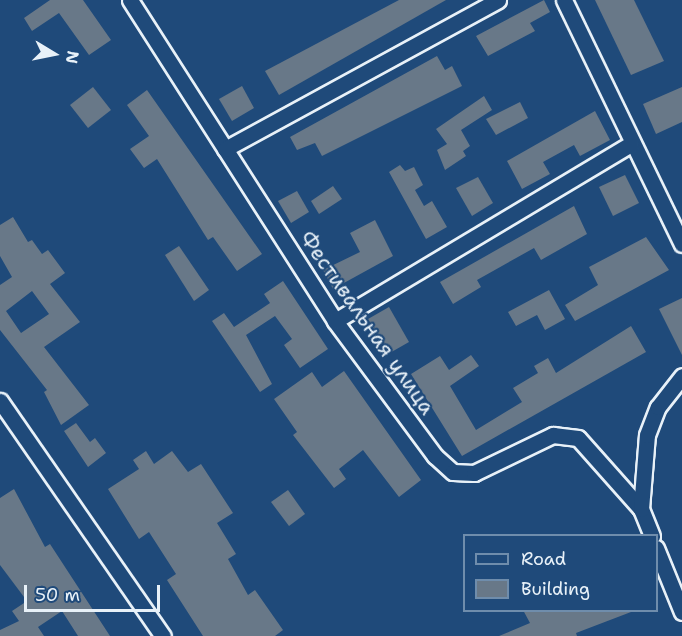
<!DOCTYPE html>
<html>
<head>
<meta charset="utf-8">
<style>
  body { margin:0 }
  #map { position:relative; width:682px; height:636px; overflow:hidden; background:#1f4a7a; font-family:"Shantell Sans",sans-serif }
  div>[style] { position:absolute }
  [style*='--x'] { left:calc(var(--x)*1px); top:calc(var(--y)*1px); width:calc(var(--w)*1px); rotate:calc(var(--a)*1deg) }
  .building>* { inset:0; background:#687888 }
  .roads { filter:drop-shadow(2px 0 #e8f1f8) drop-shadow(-2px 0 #e8f1f8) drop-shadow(0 2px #e8f1f8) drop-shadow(0 -2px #e8f1f8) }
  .street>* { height:15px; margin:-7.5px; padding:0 7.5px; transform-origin:7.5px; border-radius:7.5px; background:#1f4a7a }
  span { translate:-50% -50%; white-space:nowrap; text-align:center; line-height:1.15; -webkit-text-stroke:4.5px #1f4a7a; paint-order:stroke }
  .street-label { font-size:21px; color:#e8f1f8 }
  .legend { position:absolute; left:463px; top:534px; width:195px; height:78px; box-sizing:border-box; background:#1f4a7a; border:2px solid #6f8dac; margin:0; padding:8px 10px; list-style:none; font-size:18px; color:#e8f1f8 }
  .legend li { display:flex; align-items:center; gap:12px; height:30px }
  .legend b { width:30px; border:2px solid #6f8dac }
  .north { position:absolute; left:24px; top:24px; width:60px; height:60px; -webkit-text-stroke:4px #1f4a7a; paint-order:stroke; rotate:100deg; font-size:16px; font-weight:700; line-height:24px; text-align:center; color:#e8f1f8 }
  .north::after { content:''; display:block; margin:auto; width:21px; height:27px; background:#e8f1f8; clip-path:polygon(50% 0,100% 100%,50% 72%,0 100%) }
  .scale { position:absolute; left:24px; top:585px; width:136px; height:27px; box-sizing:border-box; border:3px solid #e8f1f8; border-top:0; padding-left:8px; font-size:18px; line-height:21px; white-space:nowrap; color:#e8f1f8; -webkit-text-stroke:4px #1f4a7a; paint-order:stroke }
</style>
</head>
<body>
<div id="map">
  <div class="building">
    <i style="clip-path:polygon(50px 0,83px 0,111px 40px,89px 55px,59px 13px,32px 31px,24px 18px)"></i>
    <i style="clip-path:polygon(399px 0,446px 0,279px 95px,265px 71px)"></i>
    <i style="clip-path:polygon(544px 0,550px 12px,530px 23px,535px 31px,488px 56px,476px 36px)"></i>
    <i style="clip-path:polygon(595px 0,634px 0,664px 61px,631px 75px)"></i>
    <i style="clip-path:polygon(437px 56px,445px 70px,452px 66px,462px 86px,322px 156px,315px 143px,297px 150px,290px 137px)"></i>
    <i style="clip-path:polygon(242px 86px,254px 108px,232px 121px,219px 99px)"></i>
    <i style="clip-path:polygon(93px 87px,111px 110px,88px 128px,70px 105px)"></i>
    <i style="clip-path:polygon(682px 87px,682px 122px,656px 134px,643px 104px)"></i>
    <i style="clip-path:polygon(147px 90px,262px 254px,237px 271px,213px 237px,208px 240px,157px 159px,144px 168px,130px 149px,149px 136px,127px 105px)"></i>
    <i style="clip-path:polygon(484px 96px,492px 110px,461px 130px,470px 146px,463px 151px,466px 156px,445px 170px,437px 150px,447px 144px,436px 129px)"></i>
    <i style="clip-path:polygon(520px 102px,528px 118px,496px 135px,486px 119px)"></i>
    <i style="clip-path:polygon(595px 111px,610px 140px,580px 156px,574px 145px,543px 162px,550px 174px,522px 189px,507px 161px)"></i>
    <i style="clip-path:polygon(400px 165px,405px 171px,414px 167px,423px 185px,415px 190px,424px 206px,432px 201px,447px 227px,426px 239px,389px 172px)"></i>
    <i style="clip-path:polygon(625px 175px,639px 203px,613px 216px,599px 187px)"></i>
    <i style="clip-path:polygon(478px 177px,493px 203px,472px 216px,456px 188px)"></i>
    <i style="clip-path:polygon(333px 186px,342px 199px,319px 214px,311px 201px)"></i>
    <i style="clip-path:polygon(297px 191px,309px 212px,291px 223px,278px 201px)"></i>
    <i style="clip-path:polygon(574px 206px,587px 234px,541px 260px,534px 248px,477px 280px,481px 287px,453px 304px,440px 282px)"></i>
    <i style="clip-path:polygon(evenodd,13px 217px,28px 242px,32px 240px,42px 254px,48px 250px,65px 273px,50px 284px,80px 322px,44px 347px,89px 405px,61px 425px,44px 392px,47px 390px,0 330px,0 285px,12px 277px,0 256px,0 225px,13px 217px,32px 291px,49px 314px,21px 333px,6px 311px,32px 291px)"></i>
    <i style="clip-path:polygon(375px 220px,393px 256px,333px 289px,323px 270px,360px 252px,350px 233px)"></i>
    <i style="clip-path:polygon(646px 237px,669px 270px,575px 321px,565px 305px,598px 285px,589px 267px)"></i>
    <i style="clip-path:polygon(179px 246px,209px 290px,194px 301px,165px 255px)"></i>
    <i style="clip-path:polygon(283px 281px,328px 349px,300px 368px,284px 345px,292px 339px,275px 316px,246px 335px,272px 384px,260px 392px,212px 321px,224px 313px,234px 327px,270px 303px,264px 294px)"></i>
    <i style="clip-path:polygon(549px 290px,565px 319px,545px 330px,537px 315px,516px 326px,508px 312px)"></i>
    <i style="clip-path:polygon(682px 298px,682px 355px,659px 309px)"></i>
    <i style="clip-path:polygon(389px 307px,409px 342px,388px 354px,368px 319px)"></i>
    <i style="clip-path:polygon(631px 326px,646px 352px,462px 456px,411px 374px,440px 356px,449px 370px,471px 355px,479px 366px,450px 386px,476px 430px,522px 402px,513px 388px,538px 373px,534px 366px,548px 358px,556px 373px)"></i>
    <i style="clip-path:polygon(344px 371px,421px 480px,399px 497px,363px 450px,339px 469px,346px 479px,334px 488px,293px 435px,297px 432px,274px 399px,312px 372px,322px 387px)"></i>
    <i style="clip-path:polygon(76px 423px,90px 442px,95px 438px,106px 453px,88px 467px,64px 431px)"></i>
    <i style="clip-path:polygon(146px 451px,154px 464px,172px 451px,188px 472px,201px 464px,233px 513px,217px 523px,236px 554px,228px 559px,248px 595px,255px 590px,283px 630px,275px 636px,203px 636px,167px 580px,176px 574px,149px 532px,139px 539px,108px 489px,139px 469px,133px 460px)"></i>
    <i style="clip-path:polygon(14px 489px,45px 547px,50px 544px,110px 636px,78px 636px,62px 611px,38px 627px,44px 636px,0 636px,0 630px,19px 621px,12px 611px,27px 601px,0 565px,0 498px)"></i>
    <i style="clip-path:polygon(288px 490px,305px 514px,289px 526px,271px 502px)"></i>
    <i style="clip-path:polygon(523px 610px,630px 610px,631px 612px,576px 633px,577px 636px,499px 636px,530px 623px)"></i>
  </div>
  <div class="roads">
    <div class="street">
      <i style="--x:130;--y:0;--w:381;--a:57.4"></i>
      <i style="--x:335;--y:321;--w:168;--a:53.5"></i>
      <i style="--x:435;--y:456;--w:24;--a:42"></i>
      <i style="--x:453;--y:472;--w:21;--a:3"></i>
      <i style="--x:474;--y:473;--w:88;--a:-25.7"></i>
      <i style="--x:553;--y:435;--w:25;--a:7"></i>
      <i style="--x:578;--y:438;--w:95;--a:48.4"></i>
      <i style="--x:564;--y:0;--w:271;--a:64.2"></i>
      <i style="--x:225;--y:149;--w:311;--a:-28.6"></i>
      <i style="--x:335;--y:321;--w:345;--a:-30.9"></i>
      <i style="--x:0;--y:401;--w:286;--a:55.3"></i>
      <i style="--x:652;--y:536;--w:29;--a:-112"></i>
      <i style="--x:641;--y:509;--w:74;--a:-85.4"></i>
      <i style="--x:647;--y:435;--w:30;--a:-69"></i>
      <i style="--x:658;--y:407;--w:39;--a:-52"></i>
      <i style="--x:656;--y:548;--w:69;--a:67.9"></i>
    </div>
  </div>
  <div class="street-label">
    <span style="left:367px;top:323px;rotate:55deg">Фестивальная улица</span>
  </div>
  <ul class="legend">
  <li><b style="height:8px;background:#1f4a7a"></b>Road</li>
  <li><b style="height:16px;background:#687888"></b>Building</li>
  </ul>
  <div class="north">N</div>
  <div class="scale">50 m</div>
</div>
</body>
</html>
